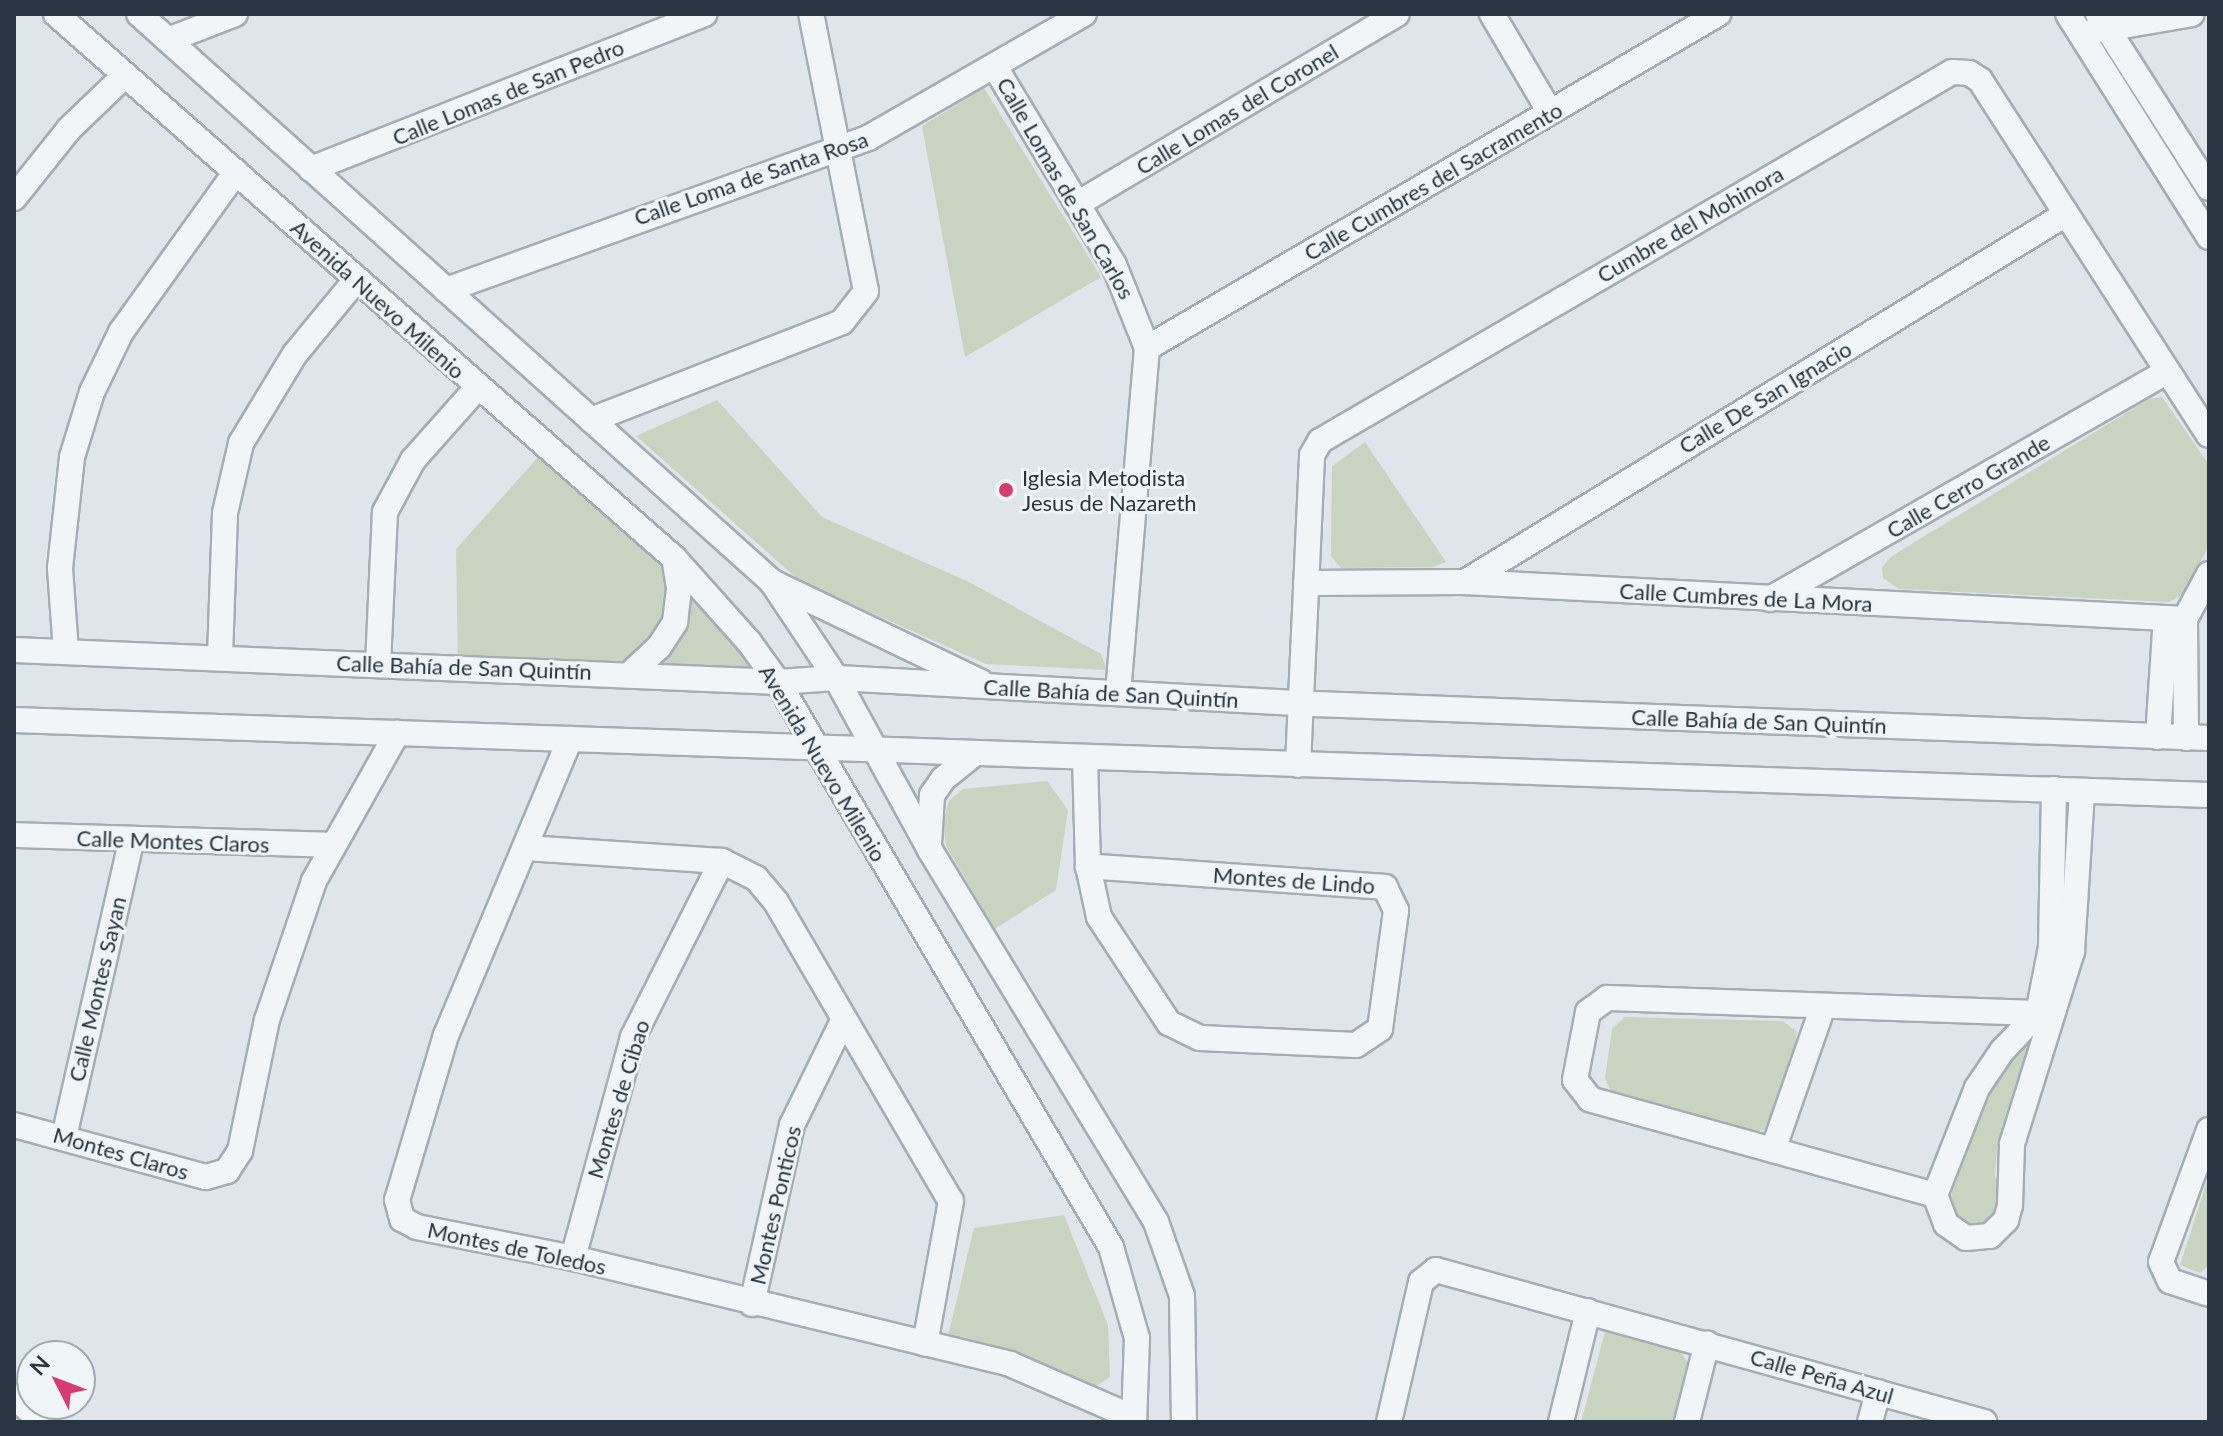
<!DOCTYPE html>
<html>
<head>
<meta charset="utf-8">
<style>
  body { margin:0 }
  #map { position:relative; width:2223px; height:1436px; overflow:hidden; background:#dfe5ea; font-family:Lato,sans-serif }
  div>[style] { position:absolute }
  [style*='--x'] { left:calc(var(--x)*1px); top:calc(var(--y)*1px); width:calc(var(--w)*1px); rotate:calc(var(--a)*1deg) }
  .green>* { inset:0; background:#c9d4c0 }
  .roads { filter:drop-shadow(2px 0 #a4adb4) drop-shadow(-2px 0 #a4adb4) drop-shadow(0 2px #a4adb4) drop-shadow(0 -2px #a4adb4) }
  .minor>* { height:24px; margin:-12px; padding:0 12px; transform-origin:12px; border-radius:12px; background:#f2f5f7 }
  .dots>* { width:22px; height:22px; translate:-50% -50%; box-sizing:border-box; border:4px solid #eff4f7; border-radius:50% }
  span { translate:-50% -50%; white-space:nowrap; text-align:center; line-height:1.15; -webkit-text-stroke:6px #eff4f7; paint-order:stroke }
  .street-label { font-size:22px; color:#273642 }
  .poi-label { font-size:22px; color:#273642 }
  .left { translate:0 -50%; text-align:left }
  .frame { position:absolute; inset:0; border:16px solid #273642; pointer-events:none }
  .north { position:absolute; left:16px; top:1340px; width:80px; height:80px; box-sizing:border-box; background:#eff4f7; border:2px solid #9fa8af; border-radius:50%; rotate:312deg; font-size:22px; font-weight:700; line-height:32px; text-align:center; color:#273642 }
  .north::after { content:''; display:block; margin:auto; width:28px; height:36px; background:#d83a72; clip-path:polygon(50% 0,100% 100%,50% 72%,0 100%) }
</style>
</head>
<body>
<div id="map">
  <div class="green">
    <i style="clip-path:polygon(984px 88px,1101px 277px,965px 357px,922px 126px)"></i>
    <i style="clip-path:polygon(2162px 397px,2209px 465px,2209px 546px,2182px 595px,2169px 602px,1899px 589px,1883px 578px,1882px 567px,1892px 556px,2149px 399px)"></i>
    <i style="clip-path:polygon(717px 400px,822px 517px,969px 582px,1101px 654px,1107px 670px,986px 664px,800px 581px,636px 436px)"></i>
    <i style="clip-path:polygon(1365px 442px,1446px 562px,1433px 567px,1341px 568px,1331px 556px,1332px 466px)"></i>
    <i style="clip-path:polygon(549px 445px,675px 557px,767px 681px,458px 668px,456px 549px)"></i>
    <i style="clip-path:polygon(1047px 781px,1068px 810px,1056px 890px,995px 929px,946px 846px,943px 821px,949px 801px,963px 789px)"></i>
    <i style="clip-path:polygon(1625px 1017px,1783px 1021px,1796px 1031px,1796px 1047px,1765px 1129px,1754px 1133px,1611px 1092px,1605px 1078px,1612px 1029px)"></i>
    <i style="clip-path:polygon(2034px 1037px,2035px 1047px,1997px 1148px,1995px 1176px,2003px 1197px,1989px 1228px,1962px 1229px,1946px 1210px,1983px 1102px,2003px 1066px)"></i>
    <i style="clip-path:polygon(2209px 1175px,2209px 1265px,2200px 1273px,2180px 1265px)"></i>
    <i style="clip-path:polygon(1064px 1215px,1108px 1325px,1110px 1377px,1093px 1388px,948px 1336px,974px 1228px)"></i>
    <i style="clip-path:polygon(1605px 1332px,1680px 1350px,1690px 1367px,1677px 1422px,1581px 1422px)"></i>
  </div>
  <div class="roads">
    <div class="minor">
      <i style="--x:56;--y:14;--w:823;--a:41.36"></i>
      <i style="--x:674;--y:558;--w:113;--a:48.2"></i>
      <i style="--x:749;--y:642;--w:49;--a:54.1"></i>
      <i style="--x:778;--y:682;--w:656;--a:59.49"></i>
      <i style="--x:1111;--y:1247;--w:95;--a:74.1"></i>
      <i style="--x:1137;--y:1338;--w:84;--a:92"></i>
      <i style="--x:139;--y:14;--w:850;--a:41.9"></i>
      <i style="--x:772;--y:582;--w:115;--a:56.3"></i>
      <i style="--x:836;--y:678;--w:196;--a:61.3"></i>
      <i style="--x:930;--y:850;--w:435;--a:58.7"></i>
      <i style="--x:1156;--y:1222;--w:78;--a:70.6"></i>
      <i style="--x:1182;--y:1296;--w:126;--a:89.1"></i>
      <i style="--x:1492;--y:14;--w:114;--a:59.4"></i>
      <i style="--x:2068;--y:14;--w:264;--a:57.7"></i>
      <i style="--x:2098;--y:14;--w:206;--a:57.5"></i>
      <i style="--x:2094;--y:31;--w:99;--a:-9.8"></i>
      <i style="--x:168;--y:40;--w:72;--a:-21.2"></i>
      <i style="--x:995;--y:67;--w:231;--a:59"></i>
      <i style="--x:1114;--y:265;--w:89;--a:68.3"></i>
      <i style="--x:1147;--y:348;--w:344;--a:94.8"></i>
      <i style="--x:311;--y:169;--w:423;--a:-21.5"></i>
      <i style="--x:14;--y:198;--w:88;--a:-51.4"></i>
      <i style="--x:69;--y:129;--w:76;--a:-43.9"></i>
      <i style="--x:1077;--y:204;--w:372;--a:-30.7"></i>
      <i style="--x:446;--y:290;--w:449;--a:-19.8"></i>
      <i style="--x:868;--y:138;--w:249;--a:-29.9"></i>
      <i style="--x:1147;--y:348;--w:662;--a:-30.33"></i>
      <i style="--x:591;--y:420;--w:269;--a:-21.3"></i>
      <i style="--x:842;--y:322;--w:39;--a:-52"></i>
      <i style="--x:866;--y:291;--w:282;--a:-101.2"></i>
      <i style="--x:772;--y:582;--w:232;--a:25.6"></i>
      <i style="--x:1465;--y:582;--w:705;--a:-31.48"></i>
      <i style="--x:1306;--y:583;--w:159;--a:-0.4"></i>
      <i style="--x:1465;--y:582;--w:721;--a:2.94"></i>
      <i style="--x:1770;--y:599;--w:457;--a:-29.8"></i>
      <i style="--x:14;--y:650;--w:765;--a:2.4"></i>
      <i style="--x:778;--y:682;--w:58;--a:-3.9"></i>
      <i style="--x:836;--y:678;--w:481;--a:3.1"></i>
      <i style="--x:1316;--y:704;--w:894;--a:2.18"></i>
      <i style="--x:66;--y:652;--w:84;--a:-94.1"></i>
      <i style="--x:60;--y:568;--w:112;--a:-83.8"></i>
      <i style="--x:72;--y:457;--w:68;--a:-72.9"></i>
      <i style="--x:92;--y:392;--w:67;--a:-64.2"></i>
      <i style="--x:121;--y:332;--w:197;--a:-54.3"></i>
      <i style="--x:220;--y:657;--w:144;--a:-88"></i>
      <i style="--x:225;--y:513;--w:72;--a:-77.1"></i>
      <i style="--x:241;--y:443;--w:104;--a:-58.8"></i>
      <i style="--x:295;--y:354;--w:96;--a:-50.5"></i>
      <i style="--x:378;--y:665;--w:153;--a:-87.4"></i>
      <i style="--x:385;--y:512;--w:59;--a:-61.7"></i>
      <i style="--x:413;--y:460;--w:96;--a:-48.4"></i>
      <i style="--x:631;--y:673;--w:38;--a:-43"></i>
      <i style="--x:659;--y:647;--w:30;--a:-57"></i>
      <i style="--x:675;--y:622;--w:34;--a:-83"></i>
      <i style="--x:679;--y:588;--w:30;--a:-99"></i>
      <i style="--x:14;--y:720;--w:2196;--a:1.96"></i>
      <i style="--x:2158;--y:737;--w:119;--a:-86.2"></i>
      <i style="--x:2186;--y:738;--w:119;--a:-90.5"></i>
      <i style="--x:2185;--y:619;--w:51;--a:-61.9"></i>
      <i style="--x:570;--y:739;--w:321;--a:112.7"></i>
      <i style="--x:446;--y:1035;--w:172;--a:106.5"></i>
      <i style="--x:397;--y:1200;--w:20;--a:75"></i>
      <i style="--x:402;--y:1219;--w:17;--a:28"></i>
      <i style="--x:417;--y:1227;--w:159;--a:11.2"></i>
      <i style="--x:573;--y:1258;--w:450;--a:13.6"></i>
      <i style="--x:1010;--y:1364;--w:135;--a:23.5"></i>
      <i style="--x:1085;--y:758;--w:108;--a:88.4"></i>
      <i style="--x:1088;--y:866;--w:52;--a:77.8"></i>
      <i style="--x:1099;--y:917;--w:127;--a:56.6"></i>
      <i style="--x:1169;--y:1023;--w:34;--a:26"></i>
      <i style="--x:1200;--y:1038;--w:156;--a:2.6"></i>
      <i style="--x:1356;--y:1045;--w:29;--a:-34"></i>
      <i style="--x:1380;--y:1029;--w:120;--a:-82.3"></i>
      <i style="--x:1396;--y:910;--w:25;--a:-116"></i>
      <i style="--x:1385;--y:887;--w:298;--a:-176"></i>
      <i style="--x:1298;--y:765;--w:310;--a:-87.4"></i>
      <i style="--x:1312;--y:455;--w:16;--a:-60"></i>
      <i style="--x:1320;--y:441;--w:732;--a:-30.28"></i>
      <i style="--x:1952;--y:72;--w:17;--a:3"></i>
      <i style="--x:1969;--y:73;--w:13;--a:32"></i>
      <i style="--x:1980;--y:80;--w:422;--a:57.2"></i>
      <i style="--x:2054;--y:789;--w:158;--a:91.1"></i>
      <i style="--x:2051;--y:947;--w:67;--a:101.1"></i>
      <i style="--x:2038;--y:1013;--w:52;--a:133.5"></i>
      <i style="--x:2002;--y:1051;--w:45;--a:124"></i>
      <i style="--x:1977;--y:1088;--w:115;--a:111.4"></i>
      <i style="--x:1935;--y:1195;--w:31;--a:69"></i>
      <i style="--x:1946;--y:1224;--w:24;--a:35"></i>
      <i style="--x:1966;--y:1238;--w:24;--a:-5"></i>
      <i style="--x:1990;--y:1236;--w:23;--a:-45"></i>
      <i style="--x:2006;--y:1220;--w:16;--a:-75"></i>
      <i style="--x:2010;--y:1205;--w:61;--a:-88.1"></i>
      <i style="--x:2012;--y:1144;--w:202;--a:-72.7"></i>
      <i style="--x:2072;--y:951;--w:160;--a:-86.4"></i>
      <i style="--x:14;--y:835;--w:318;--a:1.8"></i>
      <i style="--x:929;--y:844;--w:49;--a:-86.5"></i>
      <i style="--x:932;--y:795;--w:19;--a:-55"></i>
      <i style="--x:943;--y:779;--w:40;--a:-39"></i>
      <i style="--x:526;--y:848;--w:196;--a:3.8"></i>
      <i style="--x:722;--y:861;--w:38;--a:27"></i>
      <i style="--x:756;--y:878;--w:31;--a:50"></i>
      <i style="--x:776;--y:902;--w:346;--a:59.7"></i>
      <i style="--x:951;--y:1201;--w:145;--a:100.3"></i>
      <i style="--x:14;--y:1125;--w:199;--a:15.2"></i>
      <i style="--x:206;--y:1177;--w:22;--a:-16"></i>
      <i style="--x:227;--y:1171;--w:24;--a:-57"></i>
      <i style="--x:240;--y:1151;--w:134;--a:-78.4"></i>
      <i style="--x:267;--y:1020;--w:147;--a:-71.3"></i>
      <i style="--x:314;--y:881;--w:170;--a:-60.7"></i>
      <i style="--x:2209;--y:1130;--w:140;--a:110"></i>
      <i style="--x:2161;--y:1262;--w:21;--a:65"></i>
      <i style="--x:2170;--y:1281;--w:41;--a:18.4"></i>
      <i style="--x:64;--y:1137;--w:303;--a:-77.2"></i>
      <i style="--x:1773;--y:1150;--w:149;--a:-70.8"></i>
      <i style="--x:1935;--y:1195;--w:358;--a:-164.5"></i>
      <i style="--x:1590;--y:1099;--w:24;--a:-128"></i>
      <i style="--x:1575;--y:1080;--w:69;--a:-79.2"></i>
      <i style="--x:1588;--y:1012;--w:24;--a:-36"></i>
      <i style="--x:1607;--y:998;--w:439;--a:2"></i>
      <i style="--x:573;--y:1258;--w:229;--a:-74.8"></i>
      <i style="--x:633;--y:1037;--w:197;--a:-63.2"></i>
      <i style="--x:752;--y:1304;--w:183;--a:-77.4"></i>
      <i style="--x:792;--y:1125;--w:116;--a:-63.9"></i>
      <i style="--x:14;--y:1397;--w:38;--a:41"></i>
      <i style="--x:1389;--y:1422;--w:144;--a:-77.1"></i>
      <i style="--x:1421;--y:1282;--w:19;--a:-39"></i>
      <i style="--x:1436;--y:1270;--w:569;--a:15.5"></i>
      <i style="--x:1561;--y:1422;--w:114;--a:-76.3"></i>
      <i style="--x:1687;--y:1422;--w:81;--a:-75.8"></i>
      <i style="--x:1870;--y:1422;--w:31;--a:-75"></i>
    </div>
  </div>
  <div class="dots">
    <i style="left:1006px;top:490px;background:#d83a72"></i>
  </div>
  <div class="street-label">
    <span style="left:508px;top:92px;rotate:-22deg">Calle Lomas de San Pedro</span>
    <span style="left:1237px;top:109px;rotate:-31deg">Calle Lomas del Coronel</span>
    <span style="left:751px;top:178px;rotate:-19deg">Calle Loma de Santa Rosa</span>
    <span style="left:1433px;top:181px;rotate:-30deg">Calle Cumbres del Sacramento</span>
    <span style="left:1066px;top:188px;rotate:60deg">Calle Lomas de San Carlos</span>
    <span style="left:1690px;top:224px;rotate:-30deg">Cumbre del Mohinora</span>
    <span style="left:378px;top:299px;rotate:42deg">Avenida Nuevo Milenio</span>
    <span style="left:1765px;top:397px;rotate:-31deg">Calle De San Ignacio</span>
    <span style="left:1968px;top:486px;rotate:-30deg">Calle Cerro Grande</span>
    <span style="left:1746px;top:597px;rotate:3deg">Calle Cumbres de La Mora</span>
    <span style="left:464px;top:667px;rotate:2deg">Calle Bahía de San Quintín</span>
    <span style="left:1111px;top:693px;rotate:3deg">Calle Bahía de San Quintín</span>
    <span style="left:1759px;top:721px;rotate:2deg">Calle Bahía de San Quintín</span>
    <span style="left:823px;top:763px;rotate:59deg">Avenida Nuevo Milenio</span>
    <span style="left:173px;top:841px;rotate:2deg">Calle Montes Claros</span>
    <span style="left:1294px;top:880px;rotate:4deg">Montes de Lindo</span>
    <span style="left:97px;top:989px;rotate:-77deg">Calle Montes Sayan</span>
    <span style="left:618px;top:1099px;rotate:-73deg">Montes de Cibao</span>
    <span style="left:121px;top:1153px;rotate:16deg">Montes Claros</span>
    <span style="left:775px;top:1205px;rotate:-77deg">Montes Ponticos</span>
    <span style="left:517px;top:1248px;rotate:12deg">Montes de Toledos</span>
    <span style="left:1822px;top:1376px;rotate:16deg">Calle Peña Azul</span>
  </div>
  <div class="poi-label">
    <span class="left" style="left:1022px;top:490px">Iglesia Metodista<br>Jesus de Nazareth</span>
  </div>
  <div class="frame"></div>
  <div class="north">N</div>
</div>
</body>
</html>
